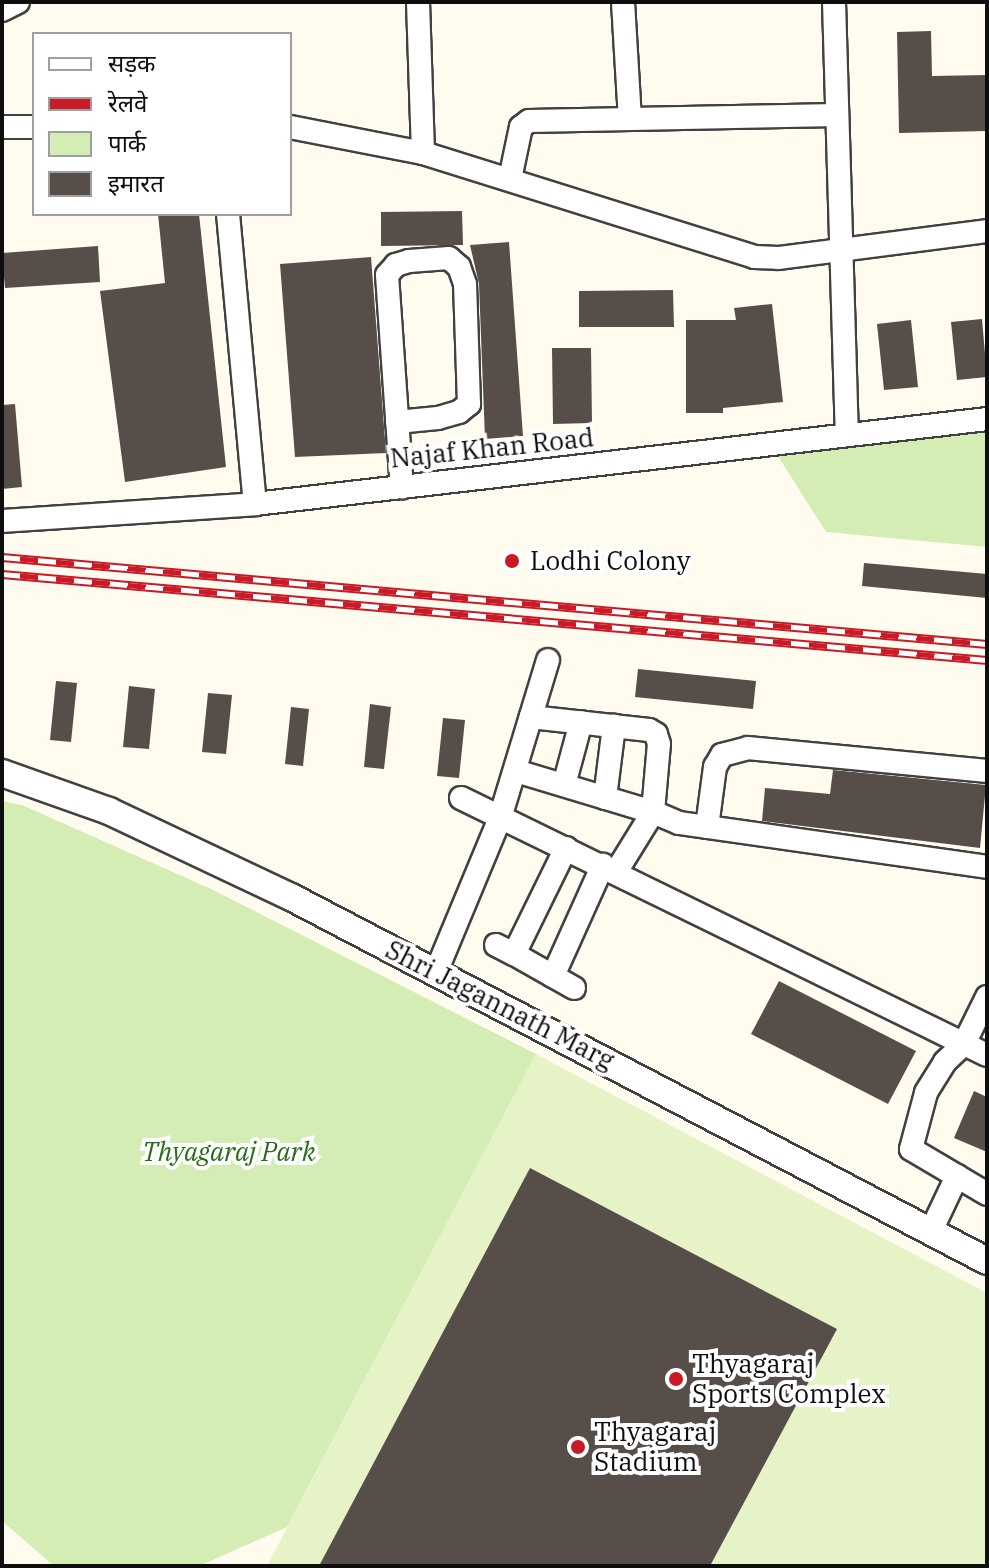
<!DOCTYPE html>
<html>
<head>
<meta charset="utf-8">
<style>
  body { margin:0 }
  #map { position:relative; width:989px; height:1568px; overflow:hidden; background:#fffbee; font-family:"IBM Plex Serif","Noto Sans Devanagari",serif }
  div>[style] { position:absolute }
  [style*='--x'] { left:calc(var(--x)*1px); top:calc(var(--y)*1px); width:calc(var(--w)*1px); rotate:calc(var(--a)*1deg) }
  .green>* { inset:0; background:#d3edb4 }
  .pitch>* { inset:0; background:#e5f3c7 }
  .building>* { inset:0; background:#574e49 }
  .roads { filter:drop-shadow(2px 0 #414141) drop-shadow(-2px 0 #414141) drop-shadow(0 2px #414141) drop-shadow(0 -2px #414141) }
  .minor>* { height:22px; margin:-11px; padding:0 11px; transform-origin:11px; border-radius:11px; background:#fff }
  .tertiary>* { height:26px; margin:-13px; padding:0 13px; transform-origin:13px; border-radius:13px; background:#fff }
  .rail>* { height:9px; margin-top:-4.5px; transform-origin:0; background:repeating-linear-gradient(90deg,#fff 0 18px,#c91a27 0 36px); box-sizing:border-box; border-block:2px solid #c91a27 }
  .dots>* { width:22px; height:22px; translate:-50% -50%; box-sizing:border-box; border:4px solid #fff; border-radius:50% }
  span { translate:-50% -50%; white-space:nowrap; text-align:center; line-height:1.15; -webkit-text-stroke:8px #fff; paint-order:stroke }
  .street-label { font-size:26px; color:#0e0e0e }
  .poi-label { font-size:26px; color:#0e0e0e }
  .left { translate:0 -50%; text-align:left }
  .park-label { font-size:26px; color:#2b6b18; font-style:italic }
  .frame { position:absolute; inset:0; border:4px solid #0e0e0e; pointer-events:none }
  .legend { position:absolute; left:32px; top:32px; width:260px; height:184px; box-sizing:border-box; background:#fff; border:2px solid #9f9f9f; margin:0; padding:10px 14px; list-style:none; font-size:24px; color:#0e0e0e }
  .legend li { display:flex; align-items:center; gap:16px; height:40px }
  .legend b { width:40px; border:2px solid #9f9f9f }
</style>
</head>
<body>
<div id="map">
  <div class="green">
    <i style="clip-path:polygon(987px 419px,987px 547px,826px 532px,771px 445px)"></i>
    <i style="clip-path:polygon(2px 801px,22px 805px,211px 889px,536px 1054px,287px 1527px,199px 1566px,54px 1566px,2px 1521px)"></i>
  </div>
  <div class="pitch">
    <i style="clip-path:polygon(536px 1054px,987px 1293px,987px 1566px,267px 1566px)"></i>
  </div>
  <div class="building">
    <i style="clip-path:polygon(931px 31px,932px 76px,987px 75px,987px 131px,899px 133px,897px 32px)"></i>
    <i style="clip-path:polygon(462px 211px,463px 245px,381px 246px,381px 212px)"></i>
    <i style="clip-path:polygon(158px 214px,199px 214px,226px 467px,125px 482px,100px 291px,165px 283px)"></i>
    <i style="clip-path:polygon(509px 242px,523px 436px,485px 439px,479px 284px,470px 245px)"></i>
    <i style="clip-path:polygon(98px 246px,100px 282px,5px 288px,2px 253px)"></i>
    <i style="clip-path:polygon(371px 257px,386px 453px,295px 457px,280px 264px)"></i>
    <i style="clip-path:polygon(673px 290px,674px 327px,579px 327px,579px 291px)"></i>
    <i style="clip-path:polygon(772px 304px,783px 402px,723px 408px,723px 413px,686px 413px,686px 320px,736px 320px,734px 308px)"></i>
    <i style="clip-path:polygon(982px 319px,987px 377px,957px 380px,951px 322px)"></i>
    <i style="clip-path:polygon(911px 320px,918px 387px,884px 390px,877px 324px)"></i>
    <i style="clip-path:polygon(552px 348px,591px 348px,592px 423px,553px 424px)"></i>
    <i style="clip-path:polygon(15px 404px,22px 487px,2px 489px,2px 405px)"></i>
    <i style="clip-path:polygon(864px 563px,987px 574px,987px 598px,862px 586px)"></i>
    <i style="clip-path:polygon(638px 669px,756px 681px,753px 709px,635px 697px)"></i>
    <i style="clip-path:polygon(56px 681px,77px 683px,71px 742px,50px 740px)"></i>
    <i style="clip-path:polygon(129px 686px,155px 689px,149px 749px,123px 747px)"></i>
    <i style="clip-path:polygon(208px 693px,232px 695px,226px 754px,202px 752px)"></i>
    <i style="clip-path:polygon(370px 704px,391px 707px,384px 769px,364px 767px)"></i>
    <i style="clip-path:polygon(291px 707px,309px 709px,303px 766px,285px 764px)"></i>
    <i style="clip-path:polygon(443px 718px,465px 720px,459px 778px,437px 776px)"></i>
    <i style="clip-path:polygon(833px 770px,986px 785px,980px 848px,762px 821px,765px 788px,830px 794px)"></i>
    <i style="clip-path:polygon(779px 981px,916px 1051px,888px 1104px,751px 1034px)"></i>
    <i style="clip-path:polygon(974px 1091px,987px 1097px,987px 1152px,954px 1138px)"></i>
    <i style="clip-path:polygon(530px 1168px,837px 1329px,710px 1566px,319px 1566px)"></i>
  </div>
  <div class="roads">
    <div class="minor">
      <i style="--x:418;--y:2;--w:151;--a:88.1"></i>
      <i style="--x:623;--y:2;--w:117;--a:86.6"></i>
      <i style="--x:834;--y:2;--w:433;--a:88.3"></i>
      <i style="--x:2;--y:10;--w:18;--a:-27"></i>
      <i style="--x:2;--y:127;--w:32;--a:0"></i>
      <i style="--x:290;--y:127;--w:136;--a:11.1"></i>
      <i style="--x:423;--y:153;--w:347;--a:17.4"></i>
      <i style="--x:754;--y:257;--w:25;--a:2"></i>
      <i style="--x:779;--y:258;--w:210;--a:-7.4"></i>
      <i style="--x:510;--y:179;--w:53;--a:-78.1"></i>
      <i style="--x:521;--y:127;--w:10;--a:-37"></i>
      <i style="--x:529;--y:121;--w:308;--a:-1.1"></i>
      <i style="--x:228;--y:214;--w:291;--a:84.7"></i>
      <i style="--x:397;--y:422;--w:41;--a:-5.6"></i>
      <i style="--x:438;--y:418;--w:22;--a:-16"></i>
      <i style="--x:459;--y:412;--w:13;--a:-39"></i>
      <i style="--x:469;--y:404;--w:120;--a:-91.9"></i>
      <i style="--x:465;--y:284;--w:18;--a:-109"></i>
      <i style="--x:459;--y:267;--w:13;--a:-138"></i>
      <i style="--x:449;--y:258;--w:40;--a:175.7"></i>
      <i style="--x:409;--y:261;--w:14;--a:163"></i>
      <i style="--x:396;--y:265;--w:13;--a:132"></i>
      <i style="--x:387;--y:275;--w:213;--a:86"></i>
      <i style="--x:2;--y:521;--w:254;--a:-3.8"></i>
      <i style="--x:255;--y:504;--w:737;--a:-6.62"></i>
      <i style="--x:516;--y:771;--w:143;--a:16.7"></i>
      <i style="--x:653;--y:812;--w:68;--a:-85"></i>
      <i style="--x:659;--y:744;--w:10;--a:-107"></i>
      <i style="--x:656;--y:734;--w:8;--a:-150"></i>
      <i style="--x:649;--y:730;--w:119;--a:-173.7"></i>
      <i style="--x:564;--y:785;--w:65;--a:-74.9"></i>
      <i style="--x:461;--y:798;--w:585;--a:26.04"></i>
      <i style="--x:605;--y:798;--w:73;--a:-82.9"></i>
      <i style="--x:707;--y:827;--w:61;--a:-82.4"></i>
      <i style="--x:715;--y:767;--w:14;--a:-60"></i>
      <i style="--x:722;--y:755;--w:27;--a:-15"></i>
      <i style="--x:748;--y:748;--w:240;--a:5.5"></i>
      <i style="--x:566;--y:848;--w:118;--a:116.1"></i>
      <i style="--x:514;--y:954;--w:69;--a:29.5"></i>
      <i style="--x:616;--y:872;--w:70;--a:-58.3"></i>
      <i style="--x:653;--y:812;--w:28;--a:23"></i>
      <i style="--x:679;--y:823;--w:311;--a:8.1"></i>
      <i style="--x:496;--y:945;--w:20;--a:27"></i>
      <i style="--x:436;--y:972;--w:167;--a:-67.4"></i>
      <i style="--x:500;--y:818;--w:165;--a:-73.1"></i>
      <i style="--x:553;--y:976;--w:122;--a:-65.8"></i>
      <i style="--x:987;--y:997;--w:52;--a:116.1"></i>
      <i style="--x:964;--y:1044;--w:26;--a:137"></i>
      <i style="--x:945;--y:1062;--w:36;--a:122"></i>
      <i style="--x:926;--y:1093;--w:58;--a:105"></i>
      <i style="--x:911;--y:1149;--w:88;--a:30.6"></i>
      <i style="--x:931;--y:1231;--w:61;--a:-64.7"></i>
    </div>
    <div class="tertiary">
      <i style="--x:2;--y:773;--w:114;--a:19.6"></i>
      <i style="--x:109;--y:811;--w:201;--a:25.3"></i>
      <i style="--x:291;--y:897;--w:785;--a:27.61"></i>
    </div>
  </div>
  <div class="rail">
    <i style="--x:2;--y:557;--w:989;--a:5.05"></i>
    <i style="--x:2;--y:574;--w:989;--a:4.99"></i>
  </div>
  <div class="dots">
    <i style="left:512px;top:561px;background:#c91a27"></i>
    <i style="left:676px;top:1379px;background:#c91a27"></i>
    <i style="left:578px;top:1447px;background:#c91a27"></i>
  </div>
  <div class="street-label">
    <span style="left:492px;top:448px;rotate:-6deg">Najaf Khan Road</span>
    <span style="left:500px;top:1005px;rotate:27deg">Shri Jagannath Marg</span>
  </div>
  <div class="poi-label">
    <span class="left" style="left:530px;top:561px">Lodhi Colony</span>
    <span class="left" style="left:692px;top:1379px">Thyagaraj<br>Sports Complex</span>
    <span class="left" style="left:594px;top:1447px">Thyagaraj<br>Stadium</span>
  </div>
  <div class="park-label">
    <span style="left:229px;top:1152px">Thyagaraj Park</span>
  </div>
  <div class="frame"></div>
  <ul class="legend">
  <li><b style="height:10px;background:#fff"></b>सड़क</li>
  <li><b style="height:10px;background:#c91a27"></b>रेलवे</li>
  <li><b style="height:22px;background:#d3edb4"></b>पार्क</li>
  <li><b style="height:22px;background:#574e49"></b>इमारत</li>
  </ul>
</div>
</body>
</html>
